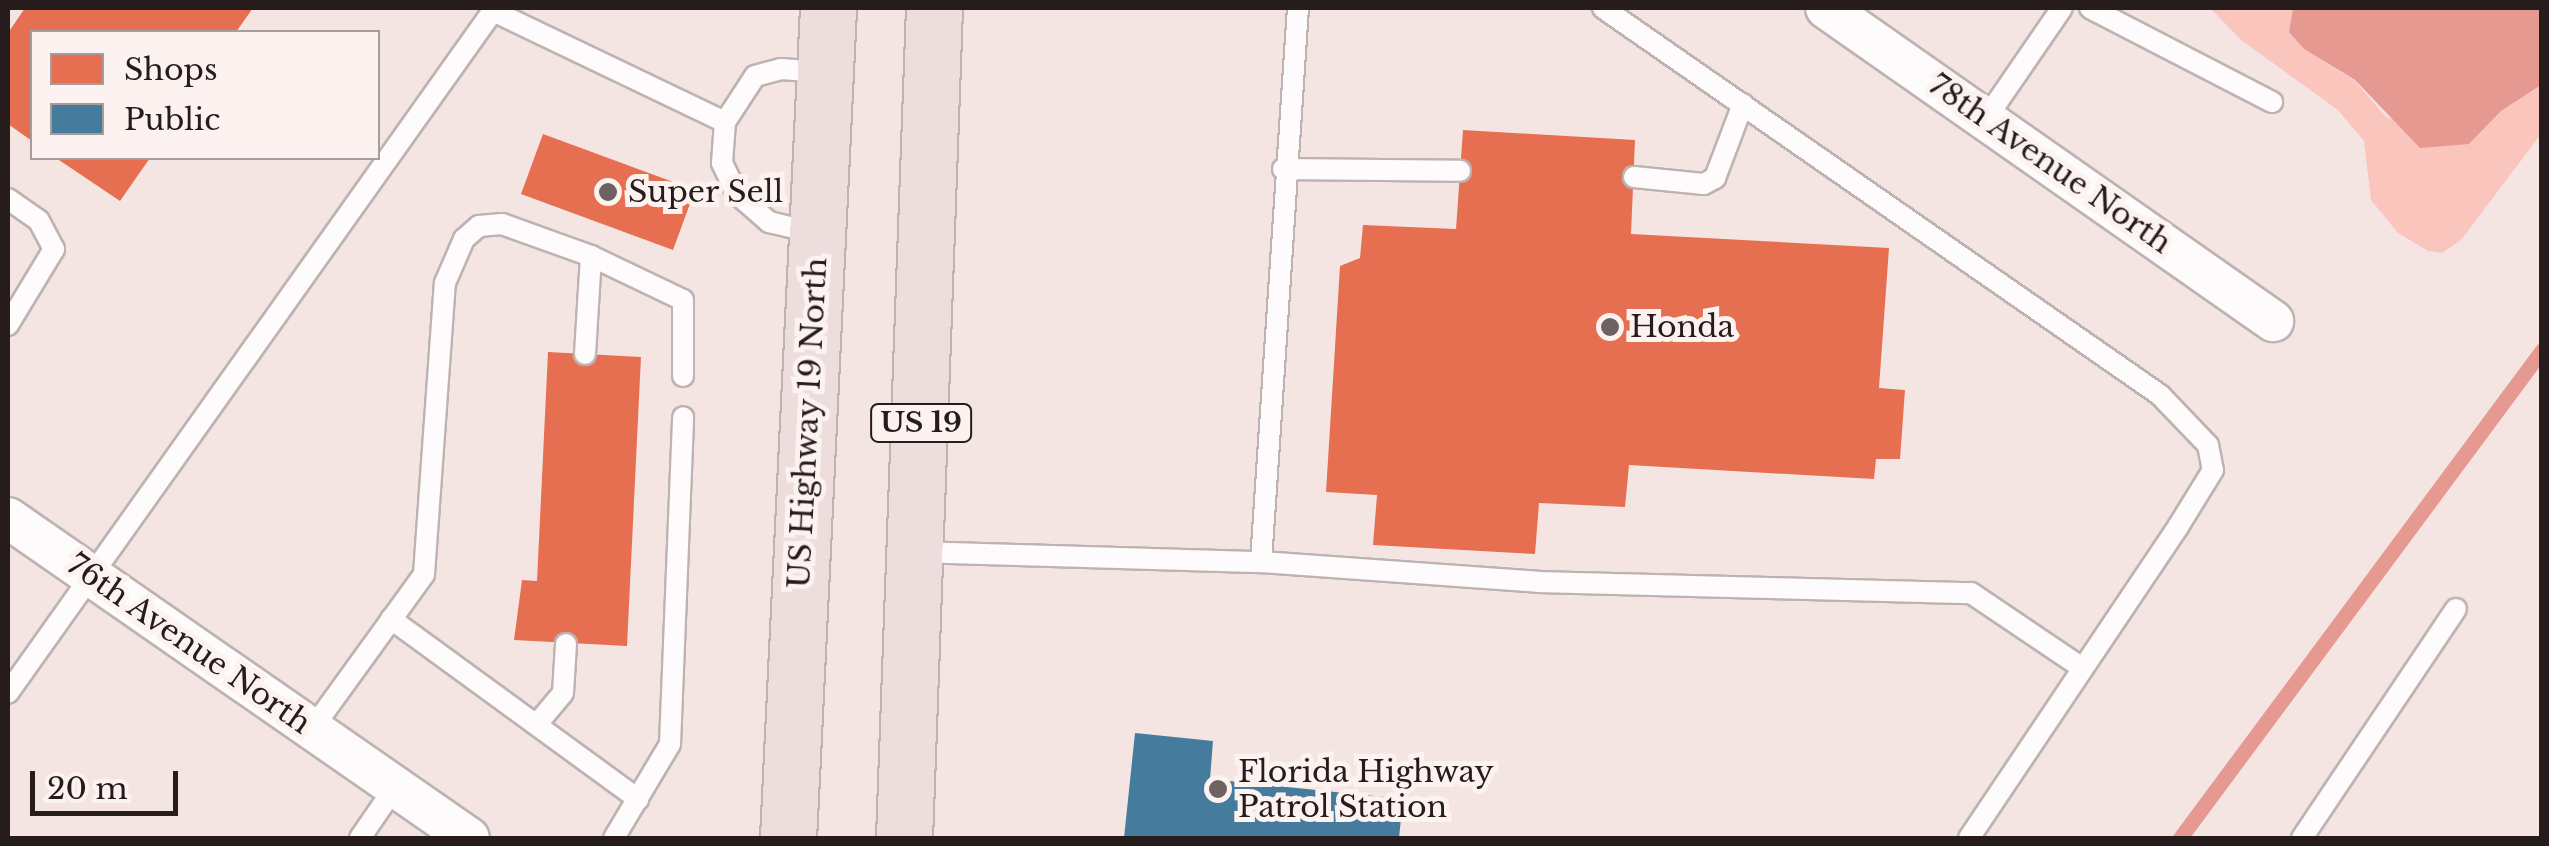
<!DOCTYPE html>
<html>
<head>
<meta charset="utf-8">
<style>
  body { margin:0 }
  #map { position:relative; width:2549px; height:846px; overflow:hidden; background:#f4e5e3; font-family:"Libre Baskerville",serif }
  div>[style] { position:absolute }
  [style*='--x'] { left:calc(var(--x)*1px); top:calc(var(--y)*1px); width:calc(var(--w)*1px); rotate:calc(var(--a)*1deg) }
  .green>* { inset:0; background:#fac5bd }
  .water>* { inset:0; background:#e59990 }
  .shops>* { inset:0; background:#e76f51 }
  .public>* { inset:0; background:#457b9d }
  .stream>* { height:15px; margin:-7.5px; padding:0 7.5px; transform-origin:7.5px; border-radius:7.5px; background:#e59990 }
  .roads { filter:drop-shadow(2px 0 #beb3b1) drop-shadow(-2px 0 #beb3b1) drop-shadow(0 2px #beb3b1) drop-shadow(0 -2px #beb3b1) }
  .service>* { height:20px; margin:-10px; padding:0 10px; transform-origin:10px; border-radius:10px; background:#fdfbfb }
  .minor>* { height:40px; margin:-20px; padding:0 20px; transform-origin:20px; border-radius:20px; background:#fdfbfb }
  .trunk>* { height:55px; margin:-27.5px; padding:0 27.5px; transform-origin:27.5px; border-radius:27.5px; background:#eddddc }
  .dots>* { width:28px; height:28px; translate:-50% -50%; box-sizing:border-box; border:5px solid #fcf2f0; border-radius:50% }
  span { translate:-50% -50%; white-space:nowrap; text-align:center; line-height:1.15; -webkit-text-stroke:10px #fcf2f0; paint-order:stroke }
  .shield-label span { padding:2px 8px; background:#fcf2f0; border:2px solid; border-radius:8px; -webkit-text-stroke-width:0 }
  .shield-label { font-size:28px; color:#251c1b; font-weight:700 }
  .street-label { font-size:30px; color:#251c1b }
  .poi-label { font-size:30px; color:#251c1b }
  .left { translate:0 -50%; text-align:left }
  .frame { position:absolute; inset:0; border:10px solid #251c1b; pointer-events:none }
  .legend { position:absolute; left:30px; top:30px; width:350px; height:130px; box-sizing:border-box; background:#fcf2f0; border:2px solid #a69c9b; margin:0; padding:12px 18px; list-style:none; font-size:30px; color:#251c1b }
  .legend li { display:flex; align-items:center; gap:20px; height:50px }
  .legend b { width:50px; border:2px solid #a69c9b }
  .scale { position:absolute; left:30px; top:771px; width:148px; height:45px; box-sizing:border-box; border:5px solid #251c1b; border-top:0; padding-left:12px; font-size:30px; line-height:35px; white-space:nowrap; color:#251c1b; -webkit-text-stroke:8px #fcf2f0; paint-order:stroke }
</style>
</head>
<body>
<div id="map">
  <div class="green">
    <i style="clip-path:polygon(2210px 8px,2293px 8px,2289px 32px,2304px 49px,2355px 81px,2386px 117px,2469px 144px,2501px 111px,2541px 85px,2541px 134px,2461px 240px,2442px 253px,2428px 251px,2398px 233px,2371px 200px,2364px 141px,2338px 110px,2241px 40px)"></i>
  </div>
  <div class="water">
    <i style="clip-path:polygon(2293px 8px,2541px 8px,2541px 85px,2501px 111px,2469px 144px,2420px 148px,2355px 80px,2304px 49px,2289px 32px)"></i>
  </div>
  <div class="shops">
    <i style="clip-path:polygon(25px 8px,253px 8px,236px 32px,32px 32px,32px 141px,8px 124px,8px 33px)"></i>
    <i style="clip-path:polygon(1463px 130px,1635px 140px,1631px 234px,1889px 248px,1879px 388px,1905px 390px,1900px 459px,1876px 459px,1874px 479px,1629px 465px,1625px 507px,1539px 503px,1535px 554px,1373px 545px,1377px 495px,1326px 492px,1340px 266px,1360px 258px,1363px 225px,1456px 229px)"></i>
    <i style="clip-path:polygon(543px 134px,695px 190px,673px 250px,521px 194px)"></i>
    <i style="clip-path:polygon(56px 158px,150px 158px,120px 201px)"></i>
    <i style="clip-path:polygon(548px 352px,641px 357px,627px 646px,514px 640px,522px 580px,537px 581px)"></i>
  </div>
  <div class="public">
    <i style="clip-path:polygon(1135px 733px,1213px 741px,1210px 779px,1403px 799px,1399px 838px,1124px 838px)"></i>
  </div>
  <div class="stream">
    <i style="--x:2180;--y:838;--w:608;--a:-53.43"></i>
  </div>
  <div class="roads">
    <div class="service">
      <i style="--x:1603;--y:8;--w:678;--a:34.79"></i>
      <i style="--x:2160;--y:395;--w:69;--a:46.2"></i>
      <i style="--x:2208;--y:445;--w:25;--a:79"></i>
      <i style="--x:2213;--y:470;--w:67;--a:121.6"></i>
      <i style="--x:2178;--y:527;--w:375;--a:123.9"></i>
      <i style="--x:2090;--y:8;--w:205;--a:27.3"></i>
      <i style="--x:493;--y:11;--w:257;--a:25.6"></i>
      <i style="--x:725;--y:122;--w:41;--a:94.2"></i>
      <i style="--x:722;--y:163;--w:34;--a:64"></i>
      <i style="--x:737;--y:194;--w:43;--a:41.2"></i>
      <i style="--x:769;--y:222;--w:47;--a:13.4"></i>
      <i style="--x:1987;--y:117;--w:132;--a:-55.5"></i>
      <i style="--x:725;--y:122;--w:55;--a:-56.9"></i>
      <i style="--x:755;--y:76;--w:27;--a:-15"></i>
      <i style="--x:781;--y:69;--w:40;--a:4.3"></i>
      <i style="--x:1283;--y:169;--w:177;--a:0.6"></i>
      <i style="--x:1634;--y:177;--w:70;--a:5.7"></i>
      <i style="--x:1704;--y:184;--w:13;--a:-29"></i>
      <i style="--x:1715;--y:178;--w:79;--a:-69.3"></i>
      <i style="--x:8;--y:199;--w:38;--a:35"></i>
      <i style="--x:39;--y:221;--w:32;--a:62"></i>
      <i style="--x:54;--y:249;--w:89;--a:121.2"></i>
      <i style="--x:585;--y:354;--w:98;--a:-86.5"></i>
      <i style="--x:917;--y:552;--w:344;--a:1.7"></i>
      <i style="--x:1261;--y:562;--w:555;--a:-86.18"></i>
      <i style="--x:1261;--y:562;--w:278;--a:4.1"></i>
      <i style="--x:1538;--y:582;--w:433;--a:1.5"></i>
      <i style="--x:1971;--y:593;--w:134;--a:34"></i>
      <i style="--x:391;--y:619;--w:306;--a:36.1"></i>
      <i style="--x:8;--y:693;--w:840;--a:-54.59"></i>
      <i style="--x:537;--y:724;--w:40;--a:-50"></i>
      <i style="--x:563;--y:693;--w:49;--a:-86.5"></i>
      <i style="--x:312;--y:729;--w:191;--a:-54.1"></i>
      <i style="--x:424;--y:574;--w:292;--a:-85.9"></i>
      <i style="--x:445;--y:283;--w:48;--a:-66.6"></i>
      <i style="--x:464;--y:239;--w:20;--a:-41"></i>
      <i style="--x:479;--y:226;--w:23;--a:-5"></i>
      <i style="--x:502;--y:224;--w:95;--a:19.8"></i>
      <i style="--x:591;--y:256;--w:102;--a:25.6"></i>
      <i style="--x:683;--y:300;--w:76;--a:90"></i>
      <i style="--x:360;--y:838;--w:62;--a:-55.5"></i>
      <i style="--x:614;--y:838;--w:109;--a:-59.2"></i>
      <i style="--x:670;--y:744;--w:327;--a:-87.7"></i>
      <i style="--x:2302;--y:838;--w:276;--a:-56.1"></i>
    </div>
    <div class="minor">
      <i style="--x:1826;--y:8;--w:546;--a:35"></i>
      <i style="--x:8;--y:518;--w:561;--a:34.77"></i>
    </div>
    <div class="trunk">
      <i style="--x:788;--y:838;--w:831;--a:-87.24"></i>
      <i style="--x:904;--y:838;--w:831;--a:-87.93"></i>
    </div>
  </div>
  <div class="dots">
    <i style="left:608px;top:192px;background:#6d6261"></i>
    <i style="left:1610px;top:327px;background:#6d6261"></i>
    <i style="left:1218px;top:789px;background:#6d6261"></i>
  </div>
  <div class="shield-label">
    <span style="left:921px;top:423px">US 19</span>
  </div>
  <div class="street-label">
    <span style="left:2050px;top:164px;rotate:35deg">78th Avenue North</span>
    <span style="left:808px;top:423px;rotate:-87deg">US Highway 19 North</span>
    <span style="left:189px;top:644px;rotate:35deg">76th Avenue North</span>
  </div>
  <div class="poi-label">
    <span class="left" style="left:628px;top:192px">Super Sell</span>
    <span class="left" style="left:1630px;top:327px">Honda</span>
    <span class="left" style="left:1238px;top:789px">Florida Highway<br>Patrol Station</span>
  </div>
  <div class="frame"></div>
  <ul class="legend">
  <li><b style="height:28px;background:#e76f51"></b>Shops</li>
  <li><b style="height:28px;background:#457b9d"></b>Public</li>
  </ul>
  <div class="scale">20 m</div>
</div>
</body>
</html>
